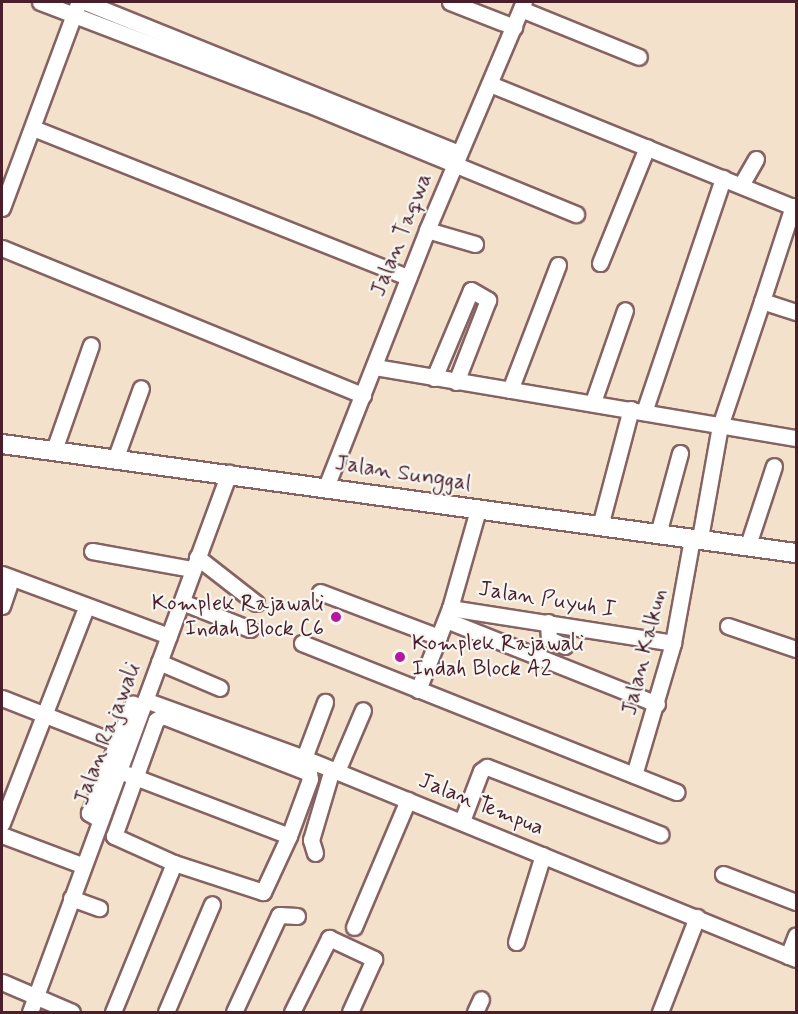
<!DOCTYPE html>
<html>
<head>
<meta charset="utf-8">
<style>
  body { margin:0 }
  #map { position:relative; width:798px; height:1014px; overflow:hidden; background:#f4e1cb; font-family:Mynerve,sans-serif }
  div>[style] { position:absolute }
  [style*='--x'] { left:calc(var(--x)*1px); top:calc(var(--y)*1px); width:calc(var(--w)*1px); rotate:calc(var(--a)*1deg) }
  .roads { filter:drop-shadow(2px 0 #866363) drop-shadow(-2px 0 #866363) drop-shadow(0 2px #866363) drop-shadow(0 -2px #866363) }
  .minor>* { height:15px; margin:-7.5px; padding:0 7.5px; transform-origin:7.5px; border-radius:7.5px; background:#fff }
  .major>* { height:18px; margin:-9px; padding:0 9px; transform-origin:9px; border-radius:9px; background:#fff }
  .dots>* { width:16px; height:16px; translate:-50% -50%; box-sizing:border-box; border:3px solid #f6f6f2; border-radius:50% }
  span { translate:-50% -50%; white-space:nowrap; text-align:center; line-height:1.15; -webkit-text-stroke:4.5px #f6f6f2; paint-order:stroke }
  .street-label { font-size:22px; color:#4a1f2b }
  .poi-label { font-size:22px; color:#4a1f2b }
  .right { translate:-100% -50%; text-align:right }
  .left { translate:0 -50%; text-align:left }
  .frame { position:absolute; inset:0; border:3px solid #4a1f2b; pointer-events:none }
</style>
</head>
<body>
<div id="map">
  <div class="roads">
    <div class="minor">
      <i style="--x:40;--y:2;--w:284;--a:20.9"></i>
      <i style="--x:305;--y:103;--w:293;--a:22.3"></i>
      <i style="--x:85;--y:2;--w:403;--a:22"></i>
      <i style="--x:450;--y:2;--w:69;--a:21.3"></i>
      <i style="--x:521;--y:9;--w:127;--a:22.1"></i>
      <i style="--x:490;--y:84;--w:330;--a:22.1"></i>
      <i style="--x:33;--y:128;--w:404;--a:21.7"></i>
      <i style="--x:741;--y:185;--w:30;--a:-60"></i>
      <i style="--x:2;--y:208;--w:215;--a:-69.6"></i>
      <i style="--x:427;--y:230;--w:50;--a:16.3"></i>
      <i style="--x:2;--y:248;--w:390;--a:22.2"></i>
      <i style="--x:600;--y:263;--w:125;--a:-67.9"></i>
      <i style="--x:762;--y:301;--w:100;--a:-71.9"></i>
      <i style="--x:375;--y:367;--w:427;--a:9.6"></i>
      <i style="--x:434;--y:378;--w:95;--a:-67.2"></i>
      <i style="--x:471;--y:290;--w:20;--a:30"></i>
      <i style="--x:488;--y:300;--w:88;--a:111.3"></i>
      <i style="--x:510;--y:390;--w:134;--a:-69"></i>
      <i style="--x:593;--y:402;--w:97;--a:-70.8"></i>
      <i style="--x:644;--y:412;--w:247;--a:-71.3"></i>
      <i style="--x:54;--y:450;--w:111;--a:-70.6"></i>
      <i style="--x:116;--y:457;--w:73;--a:-70.1"></i>
      <i style="--x:326;--y:487;--w:276;--a:-68.5"></i>
      <i style="--x:427;--y:230;--w:248;--a:-67"></i>
      <i style="--x:600;--y:526;--w:121;--a:-75.2"></i>
      <i style="--x:658;--y:534;--w:84;--a:-74.8"></i>
      <i style="--x:700;--y:538;--w:114;--a:-79.9"></i>
      <i style="--x:720;--y:426;--w:132;--a:-71.4"></i>
      <i style="--x:762;--y:301;--w:36;--a:18"></i>
      <i style="--x:748;--y:545;--w:83;--a:-71.8"></i>
      <i style="--x:92;--y:551;--w:102;--a:10.2"></i>
      <i style="--x:197;--y:557;--w:75;--a:37.9"></i>
      <i style="--x:2;--y:574;--w:178;--a:20.4"></i>
      <i style="--x:320;--y:592;--w:127;--a:20.7"></i>
      <i style="--x:182;--y:602;--w:73;--a:21.7"></i>
      <i style="--x:2;--y:606;--w:21;--a:-71"></i>
      <i style="--x:450;--y:608;--w:226;--a:8.9"></i>
      <i style="--x:446;--y:620;--w:227;--a:21.7"></i>
      <i style="--x:548;--y:622;--w:17;--a:87"></i>
      <i style="--x:549;--y:639;--w:17;--a:24"></i>
      <i style="--x:728;--y:626;--w:72;--a:18.7"></i>
      <i style="--x:302;--y:643;--w:403;--a:21.7"></i>
      <i style="--x:159;--y:662;--w:66;--a:23.1"></i>
      <i style="--x:418;--y:690;--w:88;--a:-68.7"></i>
      <i style="--x:450;--y:608;--w:102;--a:-74.1"></i>
      <i style="--x:2;--y:698;--w:134;--a:21.4"></i>
      <i style="--x:145;--y:700;--w:169;--a:20"></i>
      <i style="--x:304;--y:758;--w:531;--a:22.22"></i>
      <i style="--x:163;--y:716;--w:157;--a:21.3"></i>
      <i style="--x:309;--y:773;--w:6;--a:81"></i>
      <i style="--x:310;--y:779;--w:61;--a:110.2"></i>
      <i style="--x:289;--y:836;--w:62;--a:114.9"></i>
      <i style="--x:263;--y:892;--w:94;--a:-162"></i>
      <i style="--x:174;--y:863;--w:66;--a:-155.8"></i>
      <i style="--x:114;--y:836;--w:123;--a:-70.1"></i>
      <i style="--x:156;--y:720;--w:8;--a:-30"></i>
      <i style="--x:304;--y:758;--w:60;--a:-69.4"></i>
      <i style="--x:337;--y:771;--w:66;--a:-66.9"></i>
      <i style="--x:127;--y:774;--w:173;--a:20.9"></i>
      <i style="--x:634;--y:775;--w:138;--a:-73.5"></i>
      <i style="--x:673;--y:643;--w:107;--a:-79.7"></i>
      <i style="--x:99;--y:819;--w:12;--a:-149"></i>
      <i style="--x:89;--y:813;--w:118;--a:-68.2"></i>
      <i style="--x:462;--y:821;--w:53;--a:-69.2"></i>
      <i style="--x:481;--y:771;--w:7;--a:-34"></i>
      <i style="--x:487;--y:767;--w:186;--a:21.2"></i>
      <i style="--x:2;--y:823;--w:225;--a:-68.7"></i>
      <i style="--x:2;--y:835;--w:85;--a:20.6"></i>
      <i style="--x:315;--y:853;--w:14;--a:-107"></i>
      <i style="--x:311;--y:840;--w:74;--a:-73.5"></i>
      <i style="--x:723;--y:874;--w:78;--a:21"></i>
      <i style="--x:71;--y:898;--w:30;--a:20"></i>
      <i style="--x:354;--y:927;--w:138;--a:-67"></i>
      <i style="--x:516;--y:942;--w:91;--a:-72.8"></i>
      <i style="--x:788;--y:956;--w:22;--a:-69"></i>
      <i style="--x:2;--y:982;--w:76;--a:23.2"></i>
      <i style="--x:30;--y:1012;--w:575;--a:-69.74"></i>
      <i style="--x:113;--y:1012;--w:161;--a:-67.7"></i>
      <i style="--x:166;--y:1012;--w:117;--a:-66.9"></i>
      <i style="--x:234;--y:1012;--w:107;--a:-65.1"></i>
      <i style="--x:279;--y:915;--w:18;--a:3"></i>
      <i style="--x:292;--y:1012;--w:83;--a:-63.4"></i>
      <i style="--x:329;--y:938;--w:50;--a:25"></i>
      <i style="--x:374;--y:959;--w:58;--a:114.4"></i>
      <i style="--x:475;--y:1012;--w:14;--a:-65"></i>
      <i style="--x:660;--y:1012;--w:102;--a:-68.7"></i>
    </div>
    <div class="major">
      <i style="--x:2;--y:444;--w:801;--a:7.82"></i>
    </div>
  </div>
  <div class="dots">
    <i style="left:336px;top:617px;background:#b5179e"></i>
    <i style="left:400px;top:657px;background:#b5179e"></i>
  </div>
  <div class="street-label">
    <span style="left:402px;top:235px;rotate:-68deg">Jalan Taqwa</span>
    <span style="left:403px;top:474px;rotate:9deg">Jalan Sunggal</span>
    <span style="left:547px;top:600px;rotate:9deg">Jalan Puyuh I</span>
    <span style="left:645px;top:652px;rotate:-76deg">Jalan Kalkun</span>
    <span style="left:108px;top:734px;rotate:-69deg">Jalan Rajawali</span>
    <span style="left:481px;top:805px;rotate:22deg">Jalan Tempua</span>
  </div>
  <div class="poi-label">
    <span class="right" style="left:324px;top:617px">Komplek Rajawali<br>Indah Block C6</span>
    <span class="left" style="left:412px;top:657px">Komplek Rajawali<br>Indah Block A2</span>
  </div>
  <div class="frame"></div>
</div>
</body>
</html>
